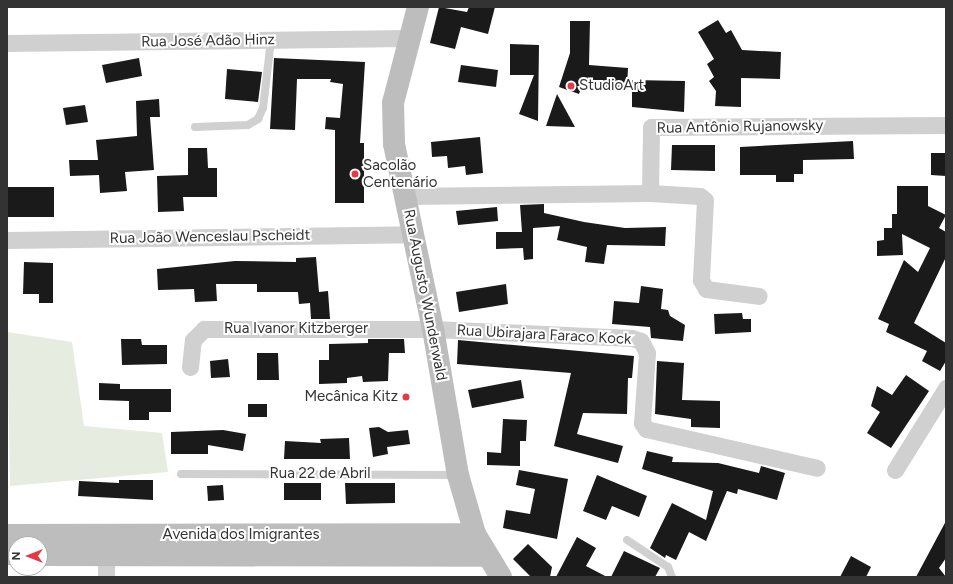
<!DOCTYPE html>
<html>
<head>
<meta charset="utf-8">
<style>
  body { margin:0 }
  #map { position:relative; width:953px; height:584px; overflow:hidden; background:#fff; font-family:Figtree,sans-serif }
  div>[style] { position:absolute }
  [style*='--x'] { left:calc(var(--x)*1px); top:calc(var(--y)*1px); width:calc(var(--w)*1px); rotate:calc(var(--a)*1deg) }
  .green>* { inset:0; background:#e6ecdf }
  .building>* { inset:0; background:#1a1a1a }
  .service>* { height:8px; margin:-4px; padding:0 4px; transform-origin:4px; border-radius:4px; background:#d0d0d0 }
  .minor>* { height:17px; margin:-8.5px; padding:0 8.5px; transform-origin:8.5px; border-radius:8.5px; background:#d0d0d0 }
  .secondary>* { height:22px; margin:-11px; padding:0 11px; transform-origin:11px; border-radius:11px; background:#bdbdbd }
  .dots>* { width:11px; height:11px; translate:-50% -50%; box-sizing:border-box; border:2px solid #fff; border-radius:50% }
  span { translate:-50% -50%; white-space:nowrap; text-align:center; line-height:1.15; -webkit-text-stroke:4px #fff; paint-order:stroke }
  .street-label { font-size:15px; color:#333 }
  .poi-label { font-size:15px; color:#333 }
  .left { translate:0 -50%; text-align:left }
  .right { translate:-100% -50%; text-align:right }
  .frame { position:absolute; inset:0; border:8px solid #333; pointer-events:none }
  .north { position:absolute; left:8px; top:536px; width:40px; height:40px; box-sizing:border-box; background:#fff; border:1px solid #adadad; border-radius:50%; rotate:270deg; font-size:11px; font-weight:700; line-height:16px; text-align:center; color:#333 }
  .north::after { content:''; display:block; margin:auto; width:14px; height:18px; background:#e63946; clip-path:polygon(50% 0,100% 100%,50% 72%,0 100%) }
</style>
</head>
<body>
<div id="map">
  <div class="green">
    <i style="clip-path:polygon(7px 332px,72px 342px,84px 426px,162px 433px,168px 472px,10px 486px)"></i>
  </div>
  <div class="building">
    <i style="clip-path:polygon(439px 7px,467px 12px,469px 7px,495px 7px,488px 34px,461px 27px,455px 49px,430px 43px)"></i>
    <i style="clip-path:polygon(718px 20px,726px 33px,731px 30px,742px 50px,781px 52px,780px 79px,741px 78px,741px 107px,715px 106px,716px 91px,709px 81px,714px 77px,707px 64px,714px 59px,698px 32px)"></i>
    <i style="clip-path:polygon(570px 21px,590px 21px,589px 65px,628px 68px,627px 88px,582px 86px,579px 94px,559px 87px,570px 53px)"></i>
    <i style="clip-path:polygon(510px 44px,539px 45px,538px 121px,519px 114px,534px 75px,510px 75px)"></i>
    <i style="clip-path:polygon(139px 58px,142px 76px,106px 83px,102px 65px)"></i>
    <i style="clip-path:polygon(274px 58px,365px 62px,360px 143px,364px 143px,364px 203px,335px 203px,335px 130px,325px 129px,326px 117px,340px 118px,343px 84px,330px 82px,331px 79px,297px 79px,295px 130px,270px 129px)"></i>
    <i style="clip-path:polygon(461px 65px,498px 70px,496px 87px,458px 82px)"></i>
    <i style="clip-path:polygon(227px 69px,262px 72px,258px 102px,225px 99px)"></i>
    <i style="clip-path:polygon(632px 80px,685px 81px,684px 112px,632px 107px)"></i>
    <i style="clip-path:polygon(557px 94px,575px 127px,546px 126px)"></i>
    <i style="clip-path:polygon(159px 99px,160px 117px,150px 117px,154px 170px,125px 172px,127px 191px,100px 193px,99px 175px,70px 176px,69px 160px,98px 160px,96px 140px,137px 136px,136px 101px)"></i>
    <i style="clip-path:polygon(85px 105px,88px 122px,66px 125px,63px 108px)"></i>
    <i style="clip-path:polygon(480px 137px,483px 173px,466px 175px,465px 166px,448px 168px,447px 156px,432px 157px,431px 142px)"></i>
    <i style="clip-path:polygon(853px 141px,854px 159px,803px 160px,803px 174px,794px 174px,794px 182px,776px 182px,776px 175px,740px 175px,740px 147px)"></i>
    <i style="clip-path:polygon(672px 145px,715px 145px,715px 171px,671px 170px)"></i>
    <i style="clip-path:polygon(188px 148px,207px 148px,208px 168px,217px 168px,217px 197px,183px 197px,184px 211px,158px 212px,157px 176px,188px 175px)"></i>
    <i style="clip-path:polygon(931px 153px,946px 153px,946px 176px,931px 175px)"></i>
    <i style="clip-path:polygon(897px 186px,928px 186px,928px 206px,946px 215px,939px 228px,946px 232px,946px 257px,914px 323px,946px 343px,946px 361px,940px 371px,922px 361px,927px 351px,886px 332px,889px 324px,878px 319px,904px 260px,918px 272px,930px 248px,902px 234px,903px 255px,877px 256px,877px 241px,884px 240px,884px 228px,892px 228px,892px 214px,897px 214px)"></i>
    <i style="clip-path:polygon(7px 187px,54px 187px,54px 217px,7px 217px)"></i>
    <i style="clip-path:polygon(544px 204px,544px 213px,584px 222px,625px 228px,666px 227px,665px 246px,607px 245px,604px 264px,585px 262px,587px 247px,557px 240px,560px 226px,533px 228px,533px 259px,524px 260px,523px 248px,496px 249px,496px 232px,522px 232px,520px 205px)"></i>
    <i style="clip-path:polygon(497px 207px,498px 221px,458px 225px,456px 211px)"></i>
    <i style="clip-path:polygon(316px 257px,319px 292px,328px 291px,330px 319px,311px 319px,310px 303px,299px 304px,298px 292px,257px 292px,257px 284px,216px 284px,217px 301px,195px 302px,194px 289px,158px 290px,157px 269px,235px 261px,296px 262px,296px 258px)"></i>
    <i style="clip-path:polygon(24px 262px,53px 263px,53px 303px,39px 303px,39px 294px,23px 294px)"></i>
    <i style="clip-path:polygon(506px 284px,508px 304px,459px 312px,456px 292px)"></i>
    <i style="clip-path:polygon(641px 286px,663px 289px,661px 309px,668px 310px,670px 316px,685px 325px,683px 341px,651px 338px,650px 327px,612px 324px,614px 301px,639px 303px)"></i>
    <i style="clip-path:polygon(742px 313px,743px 319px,751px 319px,751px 332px,715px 334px,714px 314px)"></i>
    <i style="clip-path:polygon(121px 339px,141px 339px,142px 345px,167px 345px,167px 364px,122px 365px)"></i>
    <i style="clip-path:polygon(368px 339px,404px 339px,405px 353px,389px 353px,388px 381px,363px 382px,362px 376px,347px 378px,347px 383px,319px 384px,319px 360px,329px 360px,329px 344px,368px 343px)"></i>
    <i style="clip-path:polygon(458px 340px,634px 356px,632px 378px,628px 378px,627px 414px,583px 413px,577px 434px,623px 446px,618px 463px,554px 446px,571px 373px,457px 364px)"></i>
    <i style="clip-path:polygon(257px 353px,278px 353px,279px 380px,257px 380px)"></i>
    <i style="clip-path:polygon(228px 359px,230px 377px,211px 378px,210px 361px)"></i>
    <i style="clip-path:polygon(657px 361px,684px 363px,682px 400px,720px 401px,720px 428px,691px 427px,691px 419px,655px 414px)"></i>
    <i style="clip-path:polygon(906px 375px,929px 391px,891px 448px,867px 433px,880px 412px,871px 406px,877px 386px,892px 395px)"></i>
    <i style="clip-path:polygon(521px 380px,524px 398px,472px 408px,468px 390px)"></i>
    <i style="clip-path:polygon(99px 383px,120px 384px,120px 389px,171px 389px,171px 412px,149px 412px,149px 420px,129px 420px,129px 401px,99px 400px)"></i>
    <i style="clip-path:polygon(248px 404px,267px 404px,267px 417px,248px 417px)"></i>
    <i style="clip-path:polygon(503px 419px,527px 420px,526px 441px,520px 441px,520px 466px,487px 465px,487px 452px,501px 453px)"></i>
    <i style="clip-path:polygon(379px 427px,388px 432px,408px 430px,410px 444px,387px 447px,388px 454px,373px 457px,369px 428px)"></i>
    <i style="clip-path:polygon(223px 430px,246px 434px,243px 451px,208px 445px,208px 454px,171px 454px,171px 432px)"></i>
    <i style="clip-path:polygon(349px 438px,350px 459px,284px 459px,285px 441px,321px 443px,320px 439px)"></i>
    <i style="clip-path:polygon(647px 451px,673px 457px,672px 462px,718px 463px,759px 473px,761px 466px,785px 473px,777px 500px,738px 489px,737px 494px,727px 491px,706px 541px,689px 532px,676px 560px,666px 555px,665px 558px,650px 548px,672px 503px,706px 520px,713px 491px,642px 469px)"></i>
    <i style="clip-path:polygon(519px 470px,568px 479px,557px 539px,503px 528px,506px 510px,530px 514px,535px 489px,516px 485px)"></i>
    <i style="clip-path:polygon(597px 475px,647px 496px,639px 517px,612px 506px,606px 520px,583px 511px)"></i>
    <i style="clip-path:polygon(119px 480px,153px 480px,153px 500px,78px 496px,79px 481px,119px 483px)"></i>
    <i style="clip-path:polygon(284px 483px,321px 483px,321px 500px,284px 500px)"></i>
    <i style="clip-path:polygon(345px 483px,395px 483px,395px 503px,346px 504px)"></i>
    <i style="clip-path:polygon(223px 485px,224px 500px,208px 501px,207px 486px)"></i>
    <i style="clip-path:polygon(946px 521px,946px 558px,939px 568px,946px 577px,916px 577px)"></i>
    <i style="clip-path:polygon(577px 537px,596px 548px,586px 566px,607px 577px,556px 577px)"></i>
    <i style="clip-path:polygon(528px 544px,552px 567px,550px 577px,531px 577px,513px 559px)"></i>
    <i style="clip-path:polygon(624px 551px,660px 568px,655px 577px,611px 577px)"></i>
    <i style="clip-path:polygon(851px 556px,871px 567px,866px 577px,840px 577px)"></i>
  </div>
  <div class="service">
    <i style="--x:195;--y:127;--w:53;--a:-2.2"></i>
    <i style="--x:248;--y:125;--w:12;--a:-31"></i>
    <i style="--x:258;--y:119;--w:12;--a:-66"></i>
    <i style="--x:263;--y:108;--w:68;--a:-83.3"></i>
    <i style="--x:181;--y:474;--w:276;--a:0.2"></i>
    <i style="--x:627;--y:540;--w:49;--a:33.4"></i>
    <i style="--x:668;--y:567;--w:11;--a:68"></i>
  </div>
  <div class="minor">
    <i style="--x:7;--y:43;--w:402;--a:-0.7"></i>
    <i style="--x:650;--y:193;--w:50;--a:3.4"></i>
    <i style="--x:700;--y:196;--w:6;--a:39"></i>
    <i style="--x:705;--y:200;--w:80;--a:92.9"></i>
    <i style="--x:701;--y:280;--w:10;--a:61"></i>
    <i style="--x:706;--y:289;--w:53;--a:7.5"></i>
    <i style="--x:406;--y:196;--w:244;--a:-0.7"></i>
    <i style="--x:650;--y:193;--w:66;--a:-89.1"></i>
    <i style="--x:651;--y:127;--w:295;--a:-0.4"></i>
    <i style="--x:7;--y:240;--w:406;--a:-0.8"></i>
    <i style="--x:190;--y:367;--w:27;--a:-84"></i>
    <i style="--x:193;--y:340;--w:16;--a:-45"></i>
    <i style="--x:204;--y:329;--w:229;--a:0"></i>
    <i style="--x:433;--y:329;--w:199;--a:2.6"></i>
    <i style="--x:632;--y:338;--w:9;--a:18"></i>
    <i style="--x:641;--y:341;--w:13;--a:63"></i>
    <i style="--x:647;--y:353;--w:70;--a:94.1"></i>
    <i style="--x:642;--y:423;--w:7;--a:56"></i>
    <i style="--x:646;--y:429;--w:175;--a:12.8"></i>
    <i style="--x:895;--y:470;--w:97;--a:-58.1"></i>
    <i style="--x:106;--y:556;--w:21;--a:90"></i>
  </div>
  <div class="secondary">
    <i style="--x:418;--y:7;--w:99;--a:104.6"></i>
    <i style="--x:393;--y:103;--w:41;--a:88.6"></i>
    <i style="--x:394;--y:144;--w:189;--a:78.1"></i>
    <i style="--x:433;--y:329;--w:148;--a:80.3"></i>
    <i style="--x:458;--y:475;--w:61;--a:73.9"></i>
    <i style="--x:475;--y:534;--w:50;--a:58.8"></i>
    <i style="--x:7;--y:535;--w:468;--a:-0.1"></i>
    <i style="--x:7;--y:554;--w:9;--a:0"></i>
    <i style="--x:40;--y:555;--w:446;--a:0.1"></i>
  </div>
  <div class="dots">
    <i style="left:571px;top:86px;background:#e63946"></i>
    <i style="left:355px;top:174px;background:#e63946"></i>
    <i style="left:406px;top:397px;background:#e63946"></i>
  </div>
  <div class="street-label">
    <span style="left:208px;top:41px;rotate:-1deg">Rua José Adão Hinz</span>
    <span style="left:740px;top:127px;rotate:-1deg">Rua Antônio Rujanowsky</span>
    <span style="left:210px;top:237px;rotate:-1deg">Rua João Wenceslau Pscheidt</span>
    <span style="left:425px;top:295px;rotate:79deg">Rua Augusto Wunderwald</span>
    <span style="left:296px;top:329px">Rua Ivanor Kitzberger</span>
    <span style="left:544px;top:335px;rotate:3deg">Rua Ubirajara Faraco Kock</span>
    <span style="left:320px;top:474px">Rua 22 de Abril</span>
    <span style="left:241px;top:535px">Avenida dos Imigrantes</span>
  </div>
  <div class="poi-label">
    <span class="left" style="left:579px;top:86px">StudioArt</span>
    <span class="left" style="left:363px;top:174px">Sacolão<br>Centenário</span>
    <span class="right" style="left:398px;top:397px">Mecânica Kitz</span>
  </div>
  <div class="frame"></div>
  <div class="north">N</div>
</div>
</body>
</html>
